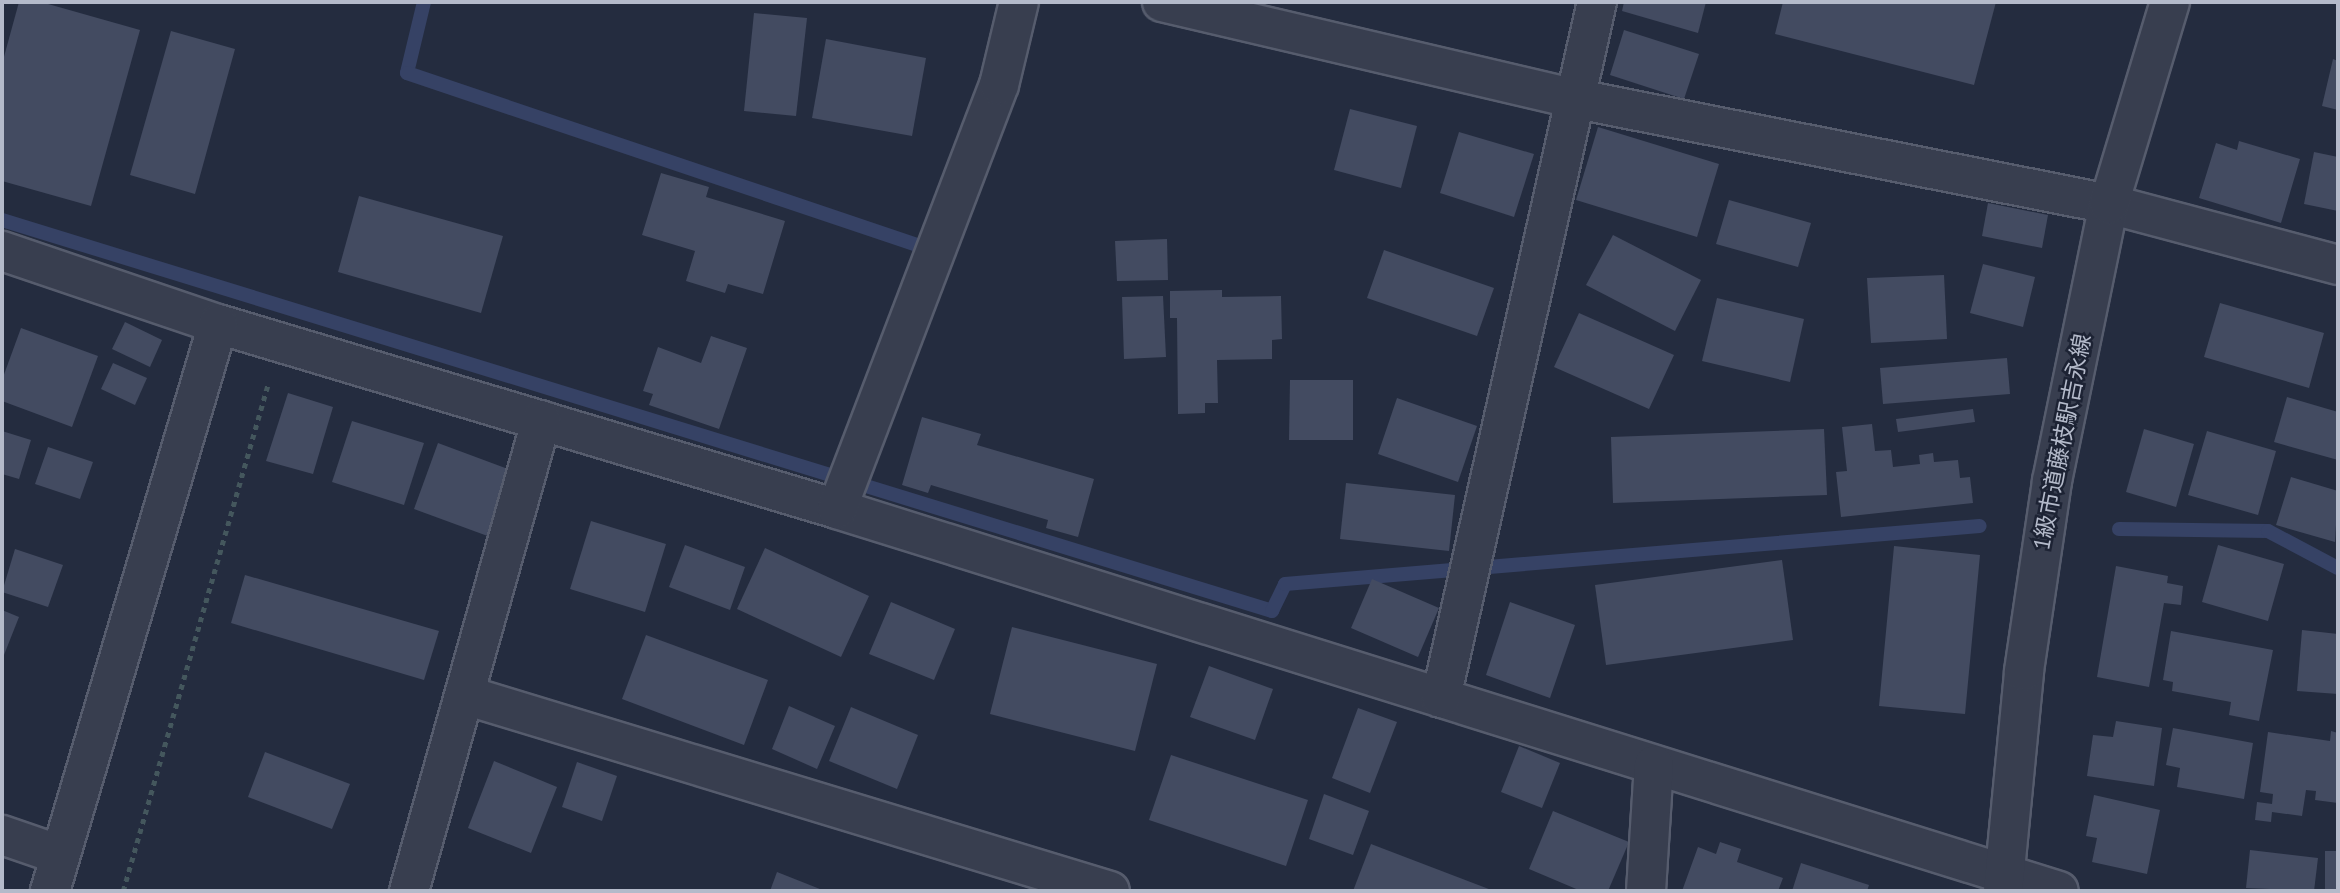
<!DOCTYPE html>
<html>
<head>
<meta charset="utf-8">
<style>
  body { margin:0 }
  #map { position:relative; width:2340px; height:893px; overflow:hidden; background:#242c3f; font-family:"PT Sans","Noto Sans JP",sans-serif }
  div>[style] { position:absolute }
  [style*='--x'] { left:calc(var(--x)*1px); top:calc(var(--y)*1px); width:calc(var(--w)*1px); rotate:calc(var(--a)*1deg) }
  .stream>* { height:14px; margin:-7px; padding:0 7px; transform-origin:7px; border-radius:7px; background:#364265 }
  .building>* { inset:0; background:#434b61 }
  .path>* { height:4.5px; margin-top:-2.25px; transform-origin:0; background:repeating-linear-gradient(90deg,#44575d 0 5px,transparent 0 10px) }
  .roads { filter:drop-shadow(2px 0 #565c6d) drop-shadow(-2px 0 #565c6d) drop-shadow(0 2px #565c6d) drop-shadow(0 -2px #565c6d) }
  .minor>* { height:38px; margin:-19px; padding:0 19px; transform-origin:19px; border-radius:19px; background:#383e4f }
  .tertiary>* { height:38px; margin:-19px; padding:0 19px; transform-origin:19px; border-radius:19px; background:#383e4f }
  span { translate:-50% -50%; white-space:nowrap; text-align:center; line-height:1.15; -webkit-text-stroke:5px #1d2334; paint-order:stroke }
  .street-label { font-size:23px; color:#b4baca }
  .frame { position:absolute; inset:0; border:4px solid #b4baca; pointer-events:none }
</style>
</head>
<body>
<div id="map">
  <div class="stream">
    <i style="--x:424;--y:2;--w:73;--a:103.5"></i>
    <i style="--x:407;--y:73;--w:541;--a:18.64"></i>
    <i style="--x:2;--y:220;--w:1329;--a:17.11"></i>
    <i style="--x:1272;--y:611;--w:30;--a:-64"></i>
    <i style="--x:1285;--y:584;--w:697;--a:-4.77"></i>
    <i style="--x:2119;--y:529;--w:149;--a:0.8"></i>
    <i style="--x:2268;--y:531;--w:79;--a:27.9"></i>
  </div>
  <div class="building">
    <i style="clip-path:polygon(19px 2px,41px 2px,140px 30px,91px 206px,2px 181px,2px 64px)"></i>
    <i style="clip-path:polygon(1624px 2px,1706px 2px,1698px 33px,1622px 11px)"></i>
    <i style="clip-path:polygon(1783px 2px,1996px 2px,1974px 85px,1775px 34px)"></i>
    <i style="clip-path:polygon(754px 13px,807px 18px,796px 116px,744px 111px)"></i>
    <i style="clip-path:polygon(1624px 30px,1699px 54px,1684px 99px,1610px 75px)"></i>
    <i style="clip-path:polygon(171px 31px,235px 49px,195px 194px,130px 175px)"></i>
    <i style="clip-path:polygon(826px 39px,926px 58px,912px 136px,812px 118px)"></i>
    <i style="clip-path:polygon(2333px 59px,2338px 61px,2338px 110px,2322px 106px)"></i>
    <i style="clip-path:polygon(1350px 109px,1417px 126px,1401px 188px,1334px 170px)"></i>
    <i style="clip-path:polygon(1598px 127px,1719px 164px,1697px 237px,1576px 200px)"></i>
    <i style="clip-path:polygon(1459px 132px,1534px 154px,1514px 217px,1440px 193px)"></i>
    <i style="clip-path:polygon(2239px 141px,2300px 159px,2281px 223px,2199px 198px,2216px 143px,2237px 150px)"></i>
    <i style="clip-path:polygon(2314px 152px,2338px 157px,2338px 211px,2304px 204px)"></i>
    <i style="clip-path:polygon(661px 173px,709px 187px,706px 197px,785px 221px,763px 294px,728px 284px,725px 293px,686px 281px,695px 251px,642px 235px)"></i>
    <i style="clip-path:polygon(359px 196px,503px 236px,481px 313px,338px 272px)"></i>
    <i style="clip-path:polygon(1729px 200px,1811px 223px,1798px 267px,1716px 244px)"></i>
    <i style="clip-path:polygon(1988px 203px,2048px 215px,2042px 248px,1982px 236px)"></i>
    <i style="clip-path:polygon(1613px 235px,1701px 280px,1675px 331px,1586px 285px)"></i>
    <i style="clip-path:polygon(1167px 239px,1168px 280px,1117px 281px,1115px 241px)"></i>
    <i style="clip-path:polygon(1384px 250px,1494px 288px,1477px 336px,1367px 298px)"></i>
    <i style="clip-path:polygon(1983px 264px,2035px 277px,2023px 327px,1970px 313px)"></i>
    <i style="clip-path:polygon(1944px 275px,1947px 339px,1871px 343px,1867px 278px)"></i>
    <i style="clip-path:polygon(1222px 290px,1222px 297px,1281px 296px,1282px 339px,1272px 340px,1272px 359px,1217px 360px,1218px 403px,1205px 403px,1205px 413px,1178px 414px,1177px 318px,1170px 318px,1170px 291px)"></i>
    <i style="clip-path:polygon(1163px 296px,1166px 357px,1124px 359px,1122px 297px)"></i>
    <i style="clip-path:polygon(1717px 298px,1804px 319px,1790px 382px,1702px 361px)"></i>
    <i style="clip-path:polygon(2220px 303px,2324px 333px,2309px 388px,2204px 357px)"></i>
    <i style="clip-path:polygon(1579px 313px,1674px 355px,1649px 409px,1554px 367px)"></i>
    <i style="clip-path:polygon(125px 322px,162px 340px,150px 367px,112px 349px)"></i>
    <i style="clip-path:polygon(21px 328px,98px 356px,72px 427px,2px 401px,2px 380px)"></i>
    <i style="clip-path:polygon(711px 336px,747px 348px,719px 429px,649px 405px,653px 394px,643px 391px,658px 347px,701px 363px)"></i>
    <i style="clip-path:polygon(2007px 358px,2010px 394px,1883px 404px,1880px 368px)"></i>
    <i style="clip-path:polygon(113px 363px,147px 378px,135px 405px,101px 389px)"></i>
    <i style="clip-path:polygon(1290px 380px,1353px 380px,1353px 440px,1289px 440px)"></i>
    <i style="clip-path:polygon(288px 393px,333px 407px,313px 474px,266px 461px)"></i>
    <i style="clip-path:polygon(2287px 397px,2338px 412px,2338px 460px,2274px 442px)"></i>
    <i style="clip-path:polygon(1397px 398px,1477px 426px,1458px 482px,1378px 454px)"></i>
    <i style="clip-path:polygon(1973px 409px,1975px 422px,1898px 432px,1896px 419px)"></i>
    <i style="clip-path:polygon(922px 417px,981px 434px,977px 445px,1094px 479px,1078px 537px,1046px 528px,1048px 520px,931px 485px,928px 493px,902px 485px)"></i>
    <i style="clip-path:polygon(352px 421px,424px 443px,404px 505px,332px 482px)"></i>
    <i style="clip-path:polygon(1872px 424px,1875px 451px,1891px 450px,1893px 467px,1920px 464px,1919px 455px,1933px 453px,1934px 462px,1958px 460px,1960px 478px,1970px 477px,1973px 503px,1841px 517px,1836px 472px,1847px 471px,1842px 427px)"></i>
    <i style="clip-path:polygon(1824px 429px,1827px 495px,1613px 503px,1611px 437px)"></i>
    <i style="clip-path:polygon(2144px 429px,2194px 444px,2176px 507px,2126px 492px)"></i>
    <i style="clip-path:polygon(2px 431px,31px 440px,19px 479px,2px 474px)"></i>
    <i style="clip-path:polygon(2207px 431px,2276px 451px,2258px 515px,2188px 495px)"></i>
    <i style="clip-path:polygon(438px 443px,516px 472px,493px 538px,414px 509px)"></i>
    <i style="clip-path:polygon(48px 447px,93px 462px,80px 499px,35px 484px)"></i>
    <i style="clip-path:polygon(2291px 477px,2338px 491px,2335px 542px,2276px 525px)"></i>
    <i style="clip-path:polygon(1346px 483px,1455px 495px,1449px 551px,1340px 539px)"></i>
    <i style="clip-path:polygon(591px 521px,666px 544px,645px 612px,570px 589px)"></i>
    <i style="clip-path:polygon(685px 545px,745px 567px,730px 610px,669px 587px)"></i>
    <i style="clip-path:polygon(2218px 545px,2284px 564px,2268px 621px,2202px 602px)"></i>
    <i style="clip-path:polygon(1894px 546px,1980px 555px,1965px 714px,1879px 706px)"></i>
    <i style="clip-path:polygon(765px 548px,869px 596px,841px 657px,737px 609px)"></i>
    <i style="clip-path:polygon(15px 549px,63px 565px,48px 607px,2px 592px)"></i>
    <i style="clip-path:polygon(1782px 560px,1793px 640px,1606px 665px,1595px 585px)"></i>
    <i style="clip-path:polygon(2116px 566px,2168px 576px,2167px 583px,2183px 586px,2181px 605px,2164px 603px,2149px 687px,2097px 677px)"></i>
    <i style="clip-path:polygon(245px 575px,439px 631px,424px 680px,231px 623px)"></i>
    <i style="clip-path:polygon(1372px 579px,1439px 608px,1418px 657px,1351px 628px)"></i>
    <i style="clip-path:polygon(891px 602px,955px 629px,934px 680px,869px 654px)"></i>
    <i style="clip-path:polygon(1510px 602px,1575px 625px,1550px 698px,1486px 675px)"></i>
    <i style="clip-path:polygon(2px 610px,19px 617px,2px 660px)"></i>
    <i style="clip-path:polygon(1012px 627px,1157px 664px,1135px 751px,990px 714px)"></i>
    <i style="clip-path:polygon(2302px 630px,2338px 634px,2338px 694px,2297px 691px)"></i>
    <i style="clip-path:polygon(2171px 631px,2273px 650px,2259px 721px,2229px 715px,2231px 702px,2172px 691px,2173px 682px,2163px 680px)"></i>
    <i style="clip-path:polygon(646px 635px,768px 680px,744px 745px,622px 699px)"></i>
    <i style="clip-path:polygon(1209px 666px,1273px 689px,1255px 740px,1190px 717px)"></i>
    <i style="clip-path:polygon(789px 706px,835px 726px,817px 769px,772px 749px)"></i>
    <i style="clip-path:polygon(851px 707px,918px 735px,897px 789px,829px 761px)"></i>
    <i style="clip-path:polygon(1358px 708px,1397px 722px,1370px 793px,1332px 778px)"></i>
    <i style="clip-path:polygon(2116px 721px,2162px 728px,2154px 786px,2087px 776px,2093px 735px,2113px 737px)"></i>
    <i style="clip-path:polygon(2173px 728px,2253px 743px,2244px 799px,2177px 787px,2180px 768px,2166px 765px)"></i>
    <i style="clip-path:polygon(2331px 731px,2338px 733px,2338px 803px,2315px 800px,2316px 791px,2306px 790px,2302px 816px,2272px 812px,2271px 822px,2255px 820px,2257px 802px,2272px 804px,2273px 794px,2260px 792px,2268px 732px,2330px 741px)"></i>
    <i style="clip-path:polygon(1519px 746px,1560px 763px,1542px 808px,1501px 792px)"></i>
    <i style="clip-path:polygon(265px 752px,350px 784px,332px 829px,248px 797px)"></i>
    <i style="clip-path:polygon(1171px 755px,1308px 800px,1286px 866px,1149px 820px)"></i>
    <i style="clip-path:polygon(494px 761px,557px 787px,531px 853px,468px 828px)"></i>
    <i style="clip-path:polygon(577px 762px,617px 776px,602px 821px,562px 807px)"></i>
    <i style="clip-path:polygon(1324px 794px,1369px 811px,1353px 855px,1309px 839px)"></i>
    <i style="clip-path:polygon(2094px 795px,2160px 810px,2147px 874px,2092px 862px,2097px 838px,2086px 836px)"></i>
    <i style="clip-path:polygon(1553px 811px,1629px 842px,1608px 891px,1581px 891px,1529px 869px)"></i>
    <i style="clip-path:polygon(1720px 842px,1741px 849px,1737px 862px,1783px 878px,1778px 891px,1682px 891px,1698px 847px,1716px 854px)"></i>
    <i style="clip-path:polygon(1371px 844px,1494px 891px,1353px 891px)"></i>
    <i style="clip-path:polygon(2250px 850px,2318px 858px,2314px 891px,2246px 888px)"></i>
    <i style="clip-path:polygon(2325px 851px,2338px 851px,2338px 891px,2325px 891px)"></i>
    <i style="clip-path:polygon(1801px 863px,1869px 885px,1867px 891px,1792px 891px)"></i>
    <i style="clip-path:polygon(777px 872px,825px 891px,770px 891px)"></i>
  </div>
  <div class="path">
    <i style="--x:123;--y:891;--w:527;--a:-74.04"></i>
  </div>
  <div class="roads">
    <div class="minor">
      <i style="--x:1162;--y:2;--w:426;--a:13.2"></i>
      <i style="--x:1577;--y:99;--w:542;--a:11.16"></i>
      <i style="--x:2109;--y:204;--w:237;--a:14.9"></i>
      <i style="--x:2;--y:251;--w:228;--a:18.7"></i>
      <i style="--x:218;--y:324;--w:646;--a:16.64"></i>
      <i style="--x:837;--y:509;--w:1280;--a:17.36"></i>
      <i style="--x:837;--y:509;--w:454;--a:-69.1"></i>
      <i style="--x:999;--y:85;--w:85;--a:-76.5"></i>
      <i style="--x:465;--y:695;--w:674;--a:16.9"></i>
      <i style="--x:1441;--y:698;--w:713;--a:-77.37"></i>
      <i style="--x:2;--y:835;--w:61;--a:19"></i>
      <i style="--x:409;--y:891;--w:489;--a:-74.3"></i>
      <i style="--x:1646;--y:891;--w:126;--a:-86.4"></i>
    </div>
    <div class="tertiary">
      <i style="--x:50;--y:891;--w:591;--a:-73.5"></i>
      <i style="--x:2003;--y:891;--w:221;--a:-84.5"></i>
      <i style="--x:2024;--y:671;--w:192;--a:-81.6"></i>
      <i style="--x:2052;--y:481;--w:283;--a:-78.4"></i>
      <i style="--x:2109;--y:204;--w:211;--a:-73.2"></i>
    </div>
  </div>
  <div class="street-label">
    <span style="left:2062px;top:442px;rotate:-79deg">1級市道藤枝駅吉永線</span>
  </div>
  <div class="frame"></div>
</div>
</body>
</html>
